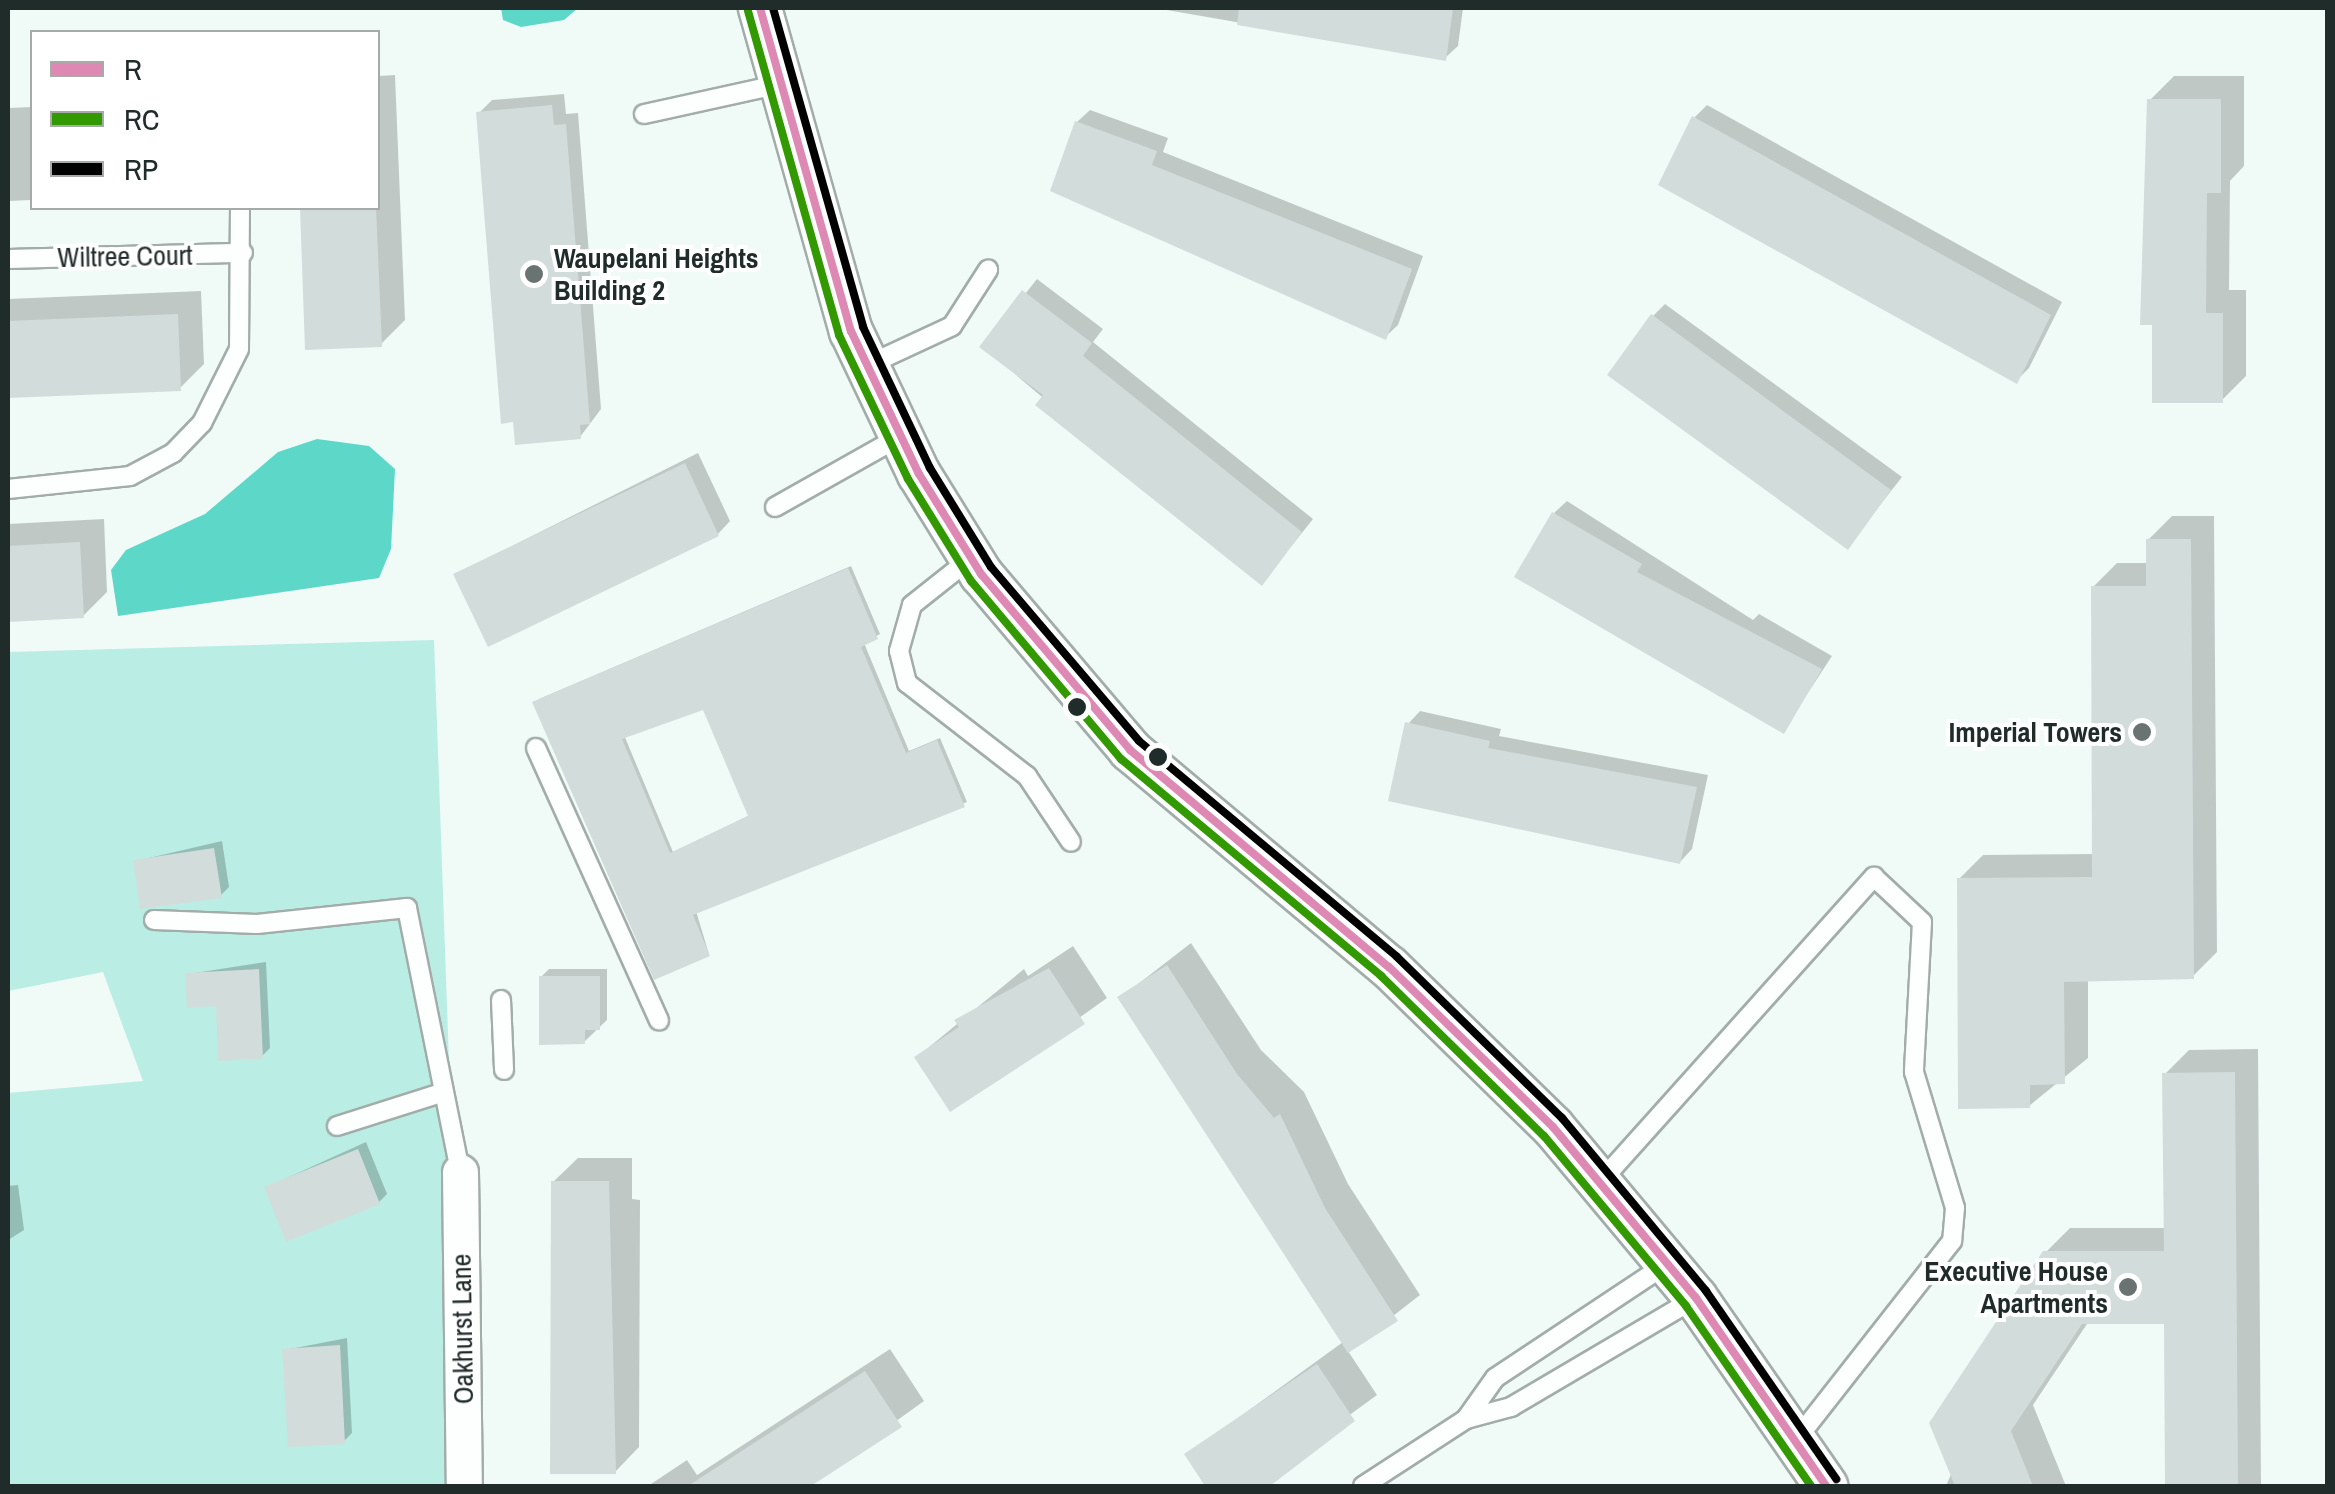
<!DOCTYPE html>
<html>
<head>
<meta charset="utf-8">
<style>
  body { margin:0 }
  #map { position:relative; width:2335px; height:1494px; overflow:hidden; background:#f0fbf8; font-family:"Archivo Narrow",sans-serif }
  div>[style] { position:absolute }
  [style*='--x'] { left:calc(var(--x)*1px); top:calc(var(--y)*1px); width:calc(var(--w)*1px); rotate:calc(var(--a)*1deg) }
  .green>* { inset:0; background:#baede4 }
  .water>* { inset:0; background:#5dd7c8 }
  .shadow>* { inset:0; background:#0003 }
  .building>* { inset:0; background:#d2dddb }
  .roads { filter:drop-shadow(2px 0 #a2adaa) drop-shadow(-2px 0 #a2adaa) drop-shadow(0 2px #a2adaa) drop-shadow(0 -2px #a2adaa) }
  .service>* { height:18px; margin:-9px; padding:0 9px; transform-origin:9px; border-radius:9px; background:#fdfefe }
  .minor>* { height:35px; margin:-17.5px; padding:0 17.5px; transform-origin:17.5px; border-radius:17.5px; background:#fdfefe }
  .tertiary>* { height:42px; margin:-21px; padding:0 21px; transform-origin:21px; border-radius:21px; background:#fdfefe }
  .bus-1>* { height:8px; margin:-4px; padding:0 4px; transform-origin:4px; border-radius:4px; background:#de89b4 }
  .bus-2>* { height:8px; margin:-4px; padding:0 4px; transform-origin:4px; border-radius:4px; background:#390 }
  .bus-3>* { height:8px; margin:-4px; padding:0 4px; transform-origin:4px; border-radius:4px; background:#000 }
  .dots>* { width:28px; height:28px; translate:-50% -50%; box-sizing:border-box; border:5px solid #fff; border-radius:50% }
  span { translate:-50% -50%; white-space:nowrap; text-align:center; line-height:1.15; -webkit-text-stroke:8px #fff; paint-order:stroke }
  .street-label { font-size:28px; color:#202c2a }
  .poi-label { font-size:28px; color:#202c2a; font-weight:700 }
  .left { translate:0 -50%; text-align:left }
  .right { translate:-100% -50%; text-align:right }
  .frame { position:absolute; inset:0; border:10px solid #202c2a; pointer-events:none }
  .legend { position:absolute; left:30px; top:30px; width:350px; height:180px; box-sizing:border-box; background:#fff; border:2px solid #a6abaa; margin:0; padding:12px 18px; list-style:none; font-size:30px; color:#202c2a }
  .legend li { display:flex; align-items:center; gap:20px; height:50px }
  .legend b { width:50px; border:2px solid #a6abaa }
</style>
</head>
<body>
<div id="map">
  <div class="green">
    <i style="clip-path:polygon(434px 640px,464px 1486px,8px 1486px,8px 1093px,143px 1081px,103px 972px,8px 991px,8px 652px)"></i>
  </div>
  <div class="water">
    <i style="clip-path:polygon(501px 8px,578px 8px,564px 20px,521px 27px,503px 20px)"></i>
    <i style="clip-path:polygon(317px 439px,369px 446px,395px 469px,391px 549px,379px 578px,118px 616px,111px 570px,126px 550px,205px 514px,278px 452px)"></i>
  </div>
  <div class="shadow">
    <i style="clip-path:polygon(1155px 8px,1463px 8px,1458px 46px,1445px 58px)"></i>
    <i style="clip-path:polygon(395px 75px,405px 320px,380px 345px,308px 347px,302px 208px,378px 208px,378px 76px)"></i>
    <i style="clip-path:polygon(2174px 76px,2244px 76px,2244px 166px,2230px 181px,2229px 290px,2246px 290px,2246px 376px,2222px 400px,2150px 100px)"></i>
    <i style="clip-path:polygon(564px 94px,566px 114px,578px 113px,601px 409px,580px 437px,479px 113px,492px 100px)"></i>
    <i style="clip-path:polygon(1707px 105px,2062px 302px,2029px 368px,2016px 381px,1694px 118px)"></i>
    <i style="clip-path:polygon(32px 107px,32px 200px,8px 201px,8px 108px)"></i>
    <i style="clip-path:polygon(1090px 110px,1168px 138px,1163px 152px,1423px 256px,1398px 325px,1385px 337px,1077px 122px)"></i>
    <i style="clip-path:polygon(1037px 279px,1103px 329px,1093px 342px,1313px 519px,1262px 583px,983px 347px)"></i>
    <i style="clip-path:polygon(201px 291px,204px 364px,180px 388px,8px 396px,8px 299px)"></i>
    <i style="clip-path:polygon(1665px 304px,1902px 477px,1847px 547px,1653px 316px)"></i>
    <i style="clip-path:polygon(698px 453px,730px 521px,718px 534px,456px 574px)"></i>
    <i style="clip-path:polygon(1567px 501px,1753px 620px,1759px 614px,1832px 656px,1783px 731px,1554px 513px)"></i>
    <i style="clip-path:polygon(2172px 516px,2214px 516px,2217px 952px,2193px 976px,2088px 979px,2088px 1058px,2029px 1106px,1959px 879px,1983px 855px,2095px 854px,2093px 587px,2117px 563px,2148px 563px,2148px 540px)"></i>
    <i style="clip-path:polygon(104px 519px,107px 592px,83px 616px,8px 620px,8px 524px)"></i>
    <i style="clip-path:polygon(evenodd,851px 566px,880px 634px,864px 643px,909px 751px,940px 738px,967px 802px,696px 911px,709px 954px,539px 699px,851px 566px,705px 707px,750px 815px,673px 852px,624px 735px,705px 707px)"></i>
    <i style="clip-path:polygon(1420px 711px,1501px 729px,1499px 736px,1708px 775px,1692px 849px,1680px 862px,1408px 724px)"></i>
    <i style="clip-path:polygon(222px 841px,229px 887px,221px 895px,136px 861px)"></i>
    <i style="clip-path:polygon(1191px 943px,1261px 1050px,1304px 1092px,1348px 1184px,1420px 1295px,1348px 1351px,1377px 1395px,1252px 1486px,1208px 1486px,1187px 1455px,1343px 1342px,1120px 998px)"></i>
    <i style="clip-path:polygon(1073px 946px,1107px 998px,951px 1109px,917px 1057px,1024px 969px,1028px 976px)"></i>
    <i style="clip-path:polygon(266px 962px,270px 1048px,262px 1056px,188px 974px)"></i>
    <i style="clip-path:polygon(549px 969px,607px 969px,607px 1020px,584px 1042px,541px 977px)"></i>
    <i style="clip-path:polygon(2258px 1049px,2261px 1486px,2168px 1486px,2167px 1321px,2089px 1321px,2033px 1405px,2066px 1486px,1946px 1486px,2045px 1253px,2070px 1228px,2166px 1228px,2165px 1074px,2189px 1050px)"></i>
    <i style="clip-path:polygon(366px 1142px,387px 1194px,379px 1202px,267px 1187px)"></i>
    <i style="clip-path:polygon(578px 1158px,632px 1158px,632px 1199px,640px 1200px,639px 1447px,615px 1472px,553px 1182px)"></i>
    <i style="clip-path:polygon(18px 1185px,24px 1230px,8px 1240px,8px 1186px)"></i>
    <i style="clip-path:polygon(347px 1338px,352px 1433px,344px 1441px,285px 1350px)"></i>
    <i style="clip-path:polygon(890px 1349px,924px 1401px,806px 1486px,648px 1486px,687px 1460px,697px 1475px)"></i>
  </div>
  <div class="building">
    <i style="clip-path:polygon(1239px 8px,1453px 8px,1446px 61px,1237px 25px)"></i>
    <i style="clip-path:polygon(2147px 99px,2221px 99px,2221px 193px,2207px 193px,2206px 313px,2223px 313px,2223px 403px,2152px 403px,2152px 325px,2140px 325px)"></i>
    <i style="clip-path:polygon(552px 105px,554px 125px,566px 124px,590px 424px,580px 425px,581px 439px,515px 445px,513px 422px,501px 424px,476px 112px)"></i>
    <i style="clip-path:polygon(1692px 116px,2051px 315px,2017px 384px,1658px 185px)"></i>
    <i style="clip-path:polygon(1075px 121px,1157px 151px,1152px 165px,1412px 269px,1386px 340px,1050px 191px)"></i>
    <i style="clip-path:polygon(300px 208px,376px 208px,382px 347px,305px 350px)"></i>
    <i style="clip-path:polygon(1022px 290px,1092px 343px,1083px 356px,1302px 532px,1262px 586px,1035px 405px,1043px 395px,979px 347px)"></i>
    <i style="clip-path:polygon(178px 314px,181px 391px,8px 398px,8px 321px)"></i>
    <i style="clip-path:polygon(1651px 314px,1891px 490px,1848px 550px,1607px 375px)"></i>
    <i style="clip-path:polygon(685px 463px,719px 536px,488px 647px,453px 574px)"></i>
    <i style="clip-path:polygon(1552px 512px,1642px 564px,1637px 572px,1822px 669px,1784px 734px,1514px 577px)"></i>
    <i style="clip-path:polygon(2146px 539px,2191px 539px,2194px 979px,2064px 982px,2065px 1084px,2030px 1085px,2030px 1108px,1958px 1109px,1957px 878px,2092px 877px,2091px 586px,2146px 586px)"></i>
    <i style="clip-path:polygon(80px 542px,84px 618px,8px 622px,8px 546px)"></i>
    <i style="clip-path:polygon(evenodd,848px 568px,878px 639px,861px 647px,906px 753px,937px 740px,965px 807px,693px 915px,710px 956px,654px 980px,532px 702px,848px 568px,703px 710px,748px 816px,670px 853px,622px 739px,703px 710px)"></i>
    <i style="clip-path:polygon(1405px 722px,1490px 741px,1488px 748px,1697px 787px,1680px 864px,1388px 801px)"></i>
    <i style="clip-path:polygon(214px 848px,222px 898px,140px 909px,133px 860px)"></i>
    <i style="clip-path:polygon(1167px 965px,1237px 1074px,1274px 1118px,1280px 1114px,1325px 1208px,1398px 1321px,1348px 1353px,1117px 997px)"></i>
    <i style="clip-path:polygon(1049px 968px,1085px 1024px,950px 1112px,914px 1057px,959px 1027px,954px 1020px)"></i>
    <i style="clip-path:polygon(259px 969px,263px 1059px,218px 1061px,216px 1006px,187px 1008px,185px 973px)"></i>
    <i style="clip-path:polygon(539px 976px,600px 976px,600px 1030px,585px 1030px,585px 1044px,539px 1045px)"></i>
    <i style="clip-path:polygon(2235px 1072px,2238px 1486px,2165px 1486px,2164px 1324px,2082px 1324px,2011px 1431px,2033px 1486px,1955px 1486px,1929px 1423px,2043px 1251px,2164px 1251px,2162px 1073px)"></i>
    <i style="clip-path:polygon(358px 1149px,380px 1204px,286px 1242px,264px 1187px)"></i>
    <i style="clip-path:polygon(551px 1181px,609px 1181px,616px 1474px,550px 1474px)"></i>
    <i style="clip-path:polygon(340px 1345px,345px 1444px,288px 1447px,282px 1349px)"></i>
    <i style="clip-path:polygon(1317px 1364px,1355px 1421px,1270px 1486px,1205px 1486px,1184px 1454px)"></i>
    <i style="clip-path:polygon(865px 1371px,902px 1427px,811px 1486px,688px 1486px)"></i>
  </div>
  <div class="roads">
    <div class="service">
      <i style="--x:644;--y:114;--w:139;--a:-12.4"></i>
      <i style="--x:8;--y:259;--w:235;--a:-1.5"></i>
      <i style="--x:866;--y:366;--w:95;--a:-24.9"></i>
      <i style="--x:952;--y:326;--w:67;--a:-57.3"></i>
      <i style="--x:8;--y:489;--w:123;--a:-6.1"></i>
      <i style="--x:130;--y:476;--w:49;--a:-28.1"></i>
      <i style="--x:173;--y:453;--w:42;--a:-46"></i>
      <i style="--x:202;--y:423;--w:83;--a:-63.4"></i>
      <i style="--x:239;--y:349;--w:141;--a:-89.6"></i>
      <i style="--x:775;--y:507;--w:142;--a:-29.4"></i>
      <i style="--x:970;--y:559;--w:74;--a:141.6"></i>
      <i style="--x:912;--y:605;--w:48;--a:105.8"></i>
      <i style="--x:899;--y:651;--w:33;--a:76"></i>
      <i style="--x:907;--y:683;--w:152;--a:37.8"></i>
      <i style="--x:1027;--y:776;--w:79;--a:56.3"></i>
      <i style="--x:536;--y:748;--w:299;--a:65.7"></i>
      <i style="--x:154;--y:920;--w:103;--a:2.2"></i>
      <i style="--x:257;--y:924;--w:151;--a:-6.1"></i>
      <i style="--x:407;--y:908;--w:269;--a:78.6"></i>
      <i style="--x:501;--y:1000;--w:70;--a:87.5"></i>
      <i style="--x:337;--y:1126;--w:106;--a:-17.6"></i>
      <i style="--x:1601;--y:1181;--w:409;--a:-48.1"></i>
      <i style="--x:1874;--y:877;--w:66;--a:43.2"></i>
      <i style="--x:1922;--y:922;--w:150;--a:93.1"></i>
      <i style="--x:1914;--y:1072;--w:142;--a:73.2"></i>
      <i style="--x:1955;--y:1208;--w:33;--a:95"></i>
      <i style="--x:1952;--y:1241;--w:253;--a:128.1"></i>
      <i style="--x:1466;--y:1419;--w:50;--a:-54.7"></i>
      <i style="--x:1495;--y:1378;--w:208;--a:-33.6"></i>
      <i style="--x:1363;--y:1486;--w:123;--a:-33"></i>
      <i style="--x:1466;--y:1419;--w:47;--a:-14.9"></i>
      <i style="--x:1511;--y:1407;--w:215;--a:-30.5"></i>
    </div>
    <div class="minor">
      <i style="--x:460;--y:1172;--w:314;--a:89.3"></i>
    </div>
    <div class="tertiary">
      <i style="--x:760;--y:8;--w:336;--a:74.3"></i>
      <i style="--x:851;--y:331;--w:158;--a:64.6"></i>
      <i style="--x:919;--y:474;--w:118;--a:58.2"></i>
      <i style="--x:981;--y:574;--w:231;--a:49.7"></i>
      <i style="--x:1130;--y:750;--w:338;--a:40"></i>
      <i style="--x:1389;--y:967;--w:229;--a:44.3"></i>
      <i style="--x:1553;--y:1127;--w:223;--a:50.1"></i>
      <i style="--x:1696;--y:1298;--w:229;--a:55.3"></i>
    </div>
  </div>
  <div class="bus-1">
    <i style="--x:760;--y:8;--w:336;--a:74.3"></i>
    <i style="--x:851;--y:331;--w:158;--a:64.6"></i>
    <i style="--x:919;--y:474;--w:118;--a:58.2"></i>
    <i style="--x:981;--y:574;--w:231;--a:49.7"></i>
    <i style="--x:1130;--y:750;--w:338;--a:40"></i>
    <i style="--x:1389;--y:967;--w:229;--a:44.3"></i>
    <i style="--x:1553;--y:1127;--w:223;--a:50.1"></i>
    <i style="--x:1696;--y:1298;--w:229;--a:55.3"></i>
  </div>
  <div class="bus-2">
    <i style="--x:748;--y:11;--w:337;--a:74.3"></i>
    <i style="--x:839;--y:335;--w:160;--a:64.4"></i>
    <i style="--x:908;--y:479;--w:120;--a:58.3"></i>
    <i style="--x:971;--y:581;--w:233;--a:49.9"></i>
    <i style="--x:1121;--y:759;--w:339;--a:39.8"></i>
    <i style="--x:1381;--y:976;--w:228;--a:44.5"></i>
    <i style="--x:1544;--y:1136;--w:222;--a:50.1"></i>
    <i style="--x:1686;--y:1306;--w:219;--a:55.2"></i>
  </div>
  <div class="bus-3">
    <i style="--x:773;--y:8;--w:331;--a:74.2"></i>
    <i style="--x:863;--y:327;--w:156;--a:64.6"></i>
    <i style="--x:930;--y:468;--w:116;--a:58.4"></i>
    <i style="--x:991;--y:567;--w:228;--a:49.6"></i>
    <i style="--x:1139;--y:741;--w:336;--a:39.9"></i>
    <i style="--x:1397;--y:957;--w:231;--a:44.3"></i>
    <i style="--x:1562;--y:1118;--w:225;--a:50.2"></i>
    <i style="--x:1706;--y:1291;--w:229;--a:55.3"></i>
  </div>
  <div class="dots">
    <i style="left:534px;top:274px;background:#697472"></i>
    <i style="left:1077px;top:707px;background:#202c2a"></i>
    <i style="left:2142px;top:732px;background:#697472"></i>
    <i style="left:1158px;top:757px;background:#202c2a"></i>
    <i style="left:2128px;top:1287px;background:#697472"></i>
  </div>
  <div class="street-label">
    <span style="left:125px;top:256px;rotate:-1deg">Wiltree Court</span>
    <span style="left:462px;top:1329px;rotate:-91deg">Oakhurst Lane</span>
  </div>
  <div class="poi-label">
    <span class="left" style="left:554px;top:274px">Waupelani Heights<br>Building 2</span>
    <span class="right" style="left:2122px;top:732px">Imperial Towers</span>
    <span class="right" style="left:2108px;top:1287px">Executive House<br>Apartments</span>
  </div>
  <div class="frame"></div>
  <ul class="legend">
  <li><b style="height:12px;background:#de89b4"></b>R</li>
  <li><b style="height:12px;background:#390"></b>RC</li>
  <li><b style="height:12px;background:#000"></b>RP</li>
  </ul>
</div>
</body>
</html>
